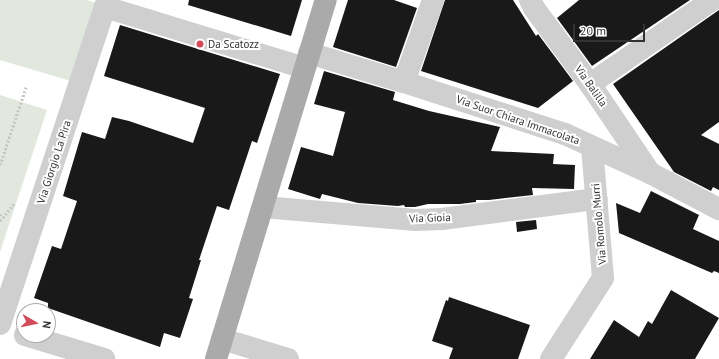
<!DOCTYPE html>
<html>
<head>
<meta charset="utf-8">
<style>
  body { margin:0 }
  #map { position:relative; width:719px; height:359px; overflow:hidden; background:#fff; font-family:"PT Sans",sans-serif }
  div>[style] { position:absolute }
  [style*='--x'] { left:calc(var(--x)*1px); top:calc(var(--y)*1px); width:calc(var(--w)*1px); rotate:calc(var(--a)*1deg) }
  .green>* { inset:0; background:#e2e8dd }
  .building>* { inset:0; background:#191919 }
  .path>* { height:2.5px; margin-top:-1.25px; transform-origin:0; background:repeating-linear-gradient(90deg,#c6c6c6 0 2px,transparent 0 4px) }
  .minor>* { height:22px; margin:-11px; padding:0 11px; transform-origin:11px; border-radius:11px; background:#cfcfcf }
  .major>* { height:22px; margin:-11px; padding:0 11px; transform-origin:11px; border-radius:11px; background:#aaa }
  .dots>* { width:11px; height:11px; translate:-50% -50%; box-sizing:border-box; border:2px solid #fff; border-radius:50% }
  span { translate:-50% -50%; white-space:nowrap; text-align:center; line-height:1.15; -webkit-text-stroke:4px #fff; paint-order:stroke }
  .poi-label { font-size:11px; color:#323232 }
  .left { translate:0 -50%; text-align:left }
  .street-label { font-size:11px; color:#323232 }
  .north { position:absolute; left:16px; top:303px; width:40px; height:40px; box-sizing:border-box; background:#fff; border:1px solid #adadad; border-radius:50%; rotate:99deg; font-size:11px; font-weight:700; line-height:16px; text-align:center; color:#323232 }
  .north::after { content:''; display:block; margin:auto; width:14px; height:18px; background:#d14c58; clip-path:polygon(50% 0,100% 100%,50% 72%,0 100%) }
  .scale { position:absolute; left:573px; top:24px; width:72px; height:18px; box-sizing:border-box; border:2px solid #323232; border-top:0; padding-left:5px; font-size:12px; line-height:14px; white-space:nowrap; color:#323232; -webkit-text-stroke:3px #fff; paint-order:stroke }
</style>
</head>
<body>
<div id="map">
  <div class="green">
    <i style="clip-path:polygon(0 0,87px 0,96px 3px,71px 81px,0 60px)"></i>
    <i style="clip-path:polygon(0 95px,47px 110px,0 252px)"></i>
  </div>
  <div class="building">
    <i style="clip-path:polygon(189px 0,302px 0,291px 36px,188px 5px)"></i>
    <i style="clip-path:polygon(348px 0,394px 0,417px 8px,396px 67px,333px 47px)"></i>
    <i style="clip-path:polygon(445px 0,513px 0,536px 36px,538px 34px,573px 81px,538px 108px,421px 71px)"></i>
    <i style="clip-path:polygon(579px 0,690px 0,592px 66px,557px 18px)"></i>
    <i style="clip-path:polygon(719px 10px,719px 122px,701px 135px,719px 144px,719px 190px,713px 187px,711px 191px,674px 172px,613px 84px)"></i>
    <i style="clip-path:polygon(120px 25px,280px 74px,257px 143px,252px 141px,229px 210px,217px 206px,199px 260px,201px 260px,189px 298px,193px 299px,180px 338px,164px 333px,160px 347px,48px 308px,48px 303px,34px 298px,52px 246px,61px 249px,77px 201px,63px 196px,82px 132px,105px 139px,112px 117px,129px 121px,193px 143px,205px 108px,104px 76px)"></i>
    <i style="clip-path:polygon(324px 71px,395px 92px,393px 100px,429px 111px,500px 127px,491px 151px,554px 154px,553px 164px,575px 165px,574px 189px,532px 188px,533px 195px,489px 200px,476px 200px,476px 202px,460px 204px,428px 204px,415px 207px,405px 207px,404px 205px,398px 206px,358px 203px,322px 194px,320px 199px,288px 189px,301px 147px,333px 156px,345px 112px,314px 104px)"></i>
    <i style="clip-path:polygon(651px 191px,699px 215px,693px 229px,719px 241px,719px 273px,714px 271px,712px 273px,619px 233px,616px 203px,640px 213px)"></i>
    <i style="clip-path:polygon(536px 220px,537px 229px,517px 232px,516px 222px)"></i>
    <i style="clip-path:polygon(671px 290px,719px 318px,695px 359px,590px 359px,614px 320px,639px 337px,648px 321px,652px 324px)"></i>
    <i style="clip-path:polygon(449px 297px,530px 325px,518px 359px,449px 359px,453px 348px,432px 341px,446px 300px,448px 301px)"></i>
  </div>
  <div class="path">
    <i style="--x:0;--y:165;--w:82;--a:-71.6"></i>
    <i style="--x:0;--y:214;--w:4;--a:63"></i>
    <i style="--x:0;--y:221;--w:22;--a:-51"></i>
  </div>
  <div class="minor">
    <i style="--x:530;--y:0;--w:9;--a:63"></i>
    <i style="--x:534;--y:8;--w:94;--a:53.6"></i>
    <i style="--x:590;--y:84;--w:107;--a:56"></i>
    <i style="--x:105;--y:7;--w:208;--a:17"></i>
    <i style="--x:309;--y:53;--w:99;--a:17"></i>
    <i style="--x:404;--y:82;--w:169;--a:17.9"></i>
    <i style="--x:565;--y:134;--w:94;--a:24.6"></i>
    <i style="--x:650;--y:173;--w:78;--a:27.6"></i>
    <i style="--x:404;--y:82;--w:87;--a:-70.5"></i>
    <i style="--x:590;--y:84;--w:148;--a:-34.5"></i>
    <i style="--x:263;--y:207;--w:153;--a:4.9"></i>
    <i style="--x:415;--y:220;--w:27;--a:-2"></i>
    <i style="--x:442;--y:219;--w:156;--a:-7.4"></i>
    <i style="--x:0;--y:324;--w:341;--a:-71.7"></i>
    <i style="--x:25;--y:335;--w:83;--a:16.9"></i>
    <i style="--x:222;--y:339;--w:69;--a:16.9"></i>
    <i style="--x:551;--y:359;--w:96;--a:-57.3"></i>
    <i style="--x:603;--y:278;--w:131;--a:-94.8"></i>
  </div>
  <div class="major">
    <i style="--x:216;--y:359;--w:375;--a:-73"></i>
  </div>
  <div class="dots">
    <i style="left:200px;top:44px;background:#d14c58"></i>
  </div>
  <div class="poi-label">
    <span class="left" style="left:208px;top:44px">Da Scatozz</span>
  </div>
  <div class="street-label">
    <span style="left:591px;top:86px;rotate:55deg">Via Balilla</span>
    <span style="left:518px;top:120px;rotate:19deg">Via Suor Chiara Immacolata</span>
    <span style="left:54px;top:162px;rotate:-72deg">Via Giorgio La Pira</span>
    <span style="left:430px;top:218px;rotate:-2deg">Via Gioia</span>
    <span style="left:599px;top:224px;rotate:-95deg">Via Romolo Murri</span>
  </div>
  <div class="north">N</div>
  <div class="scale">20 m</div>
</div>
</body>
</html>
